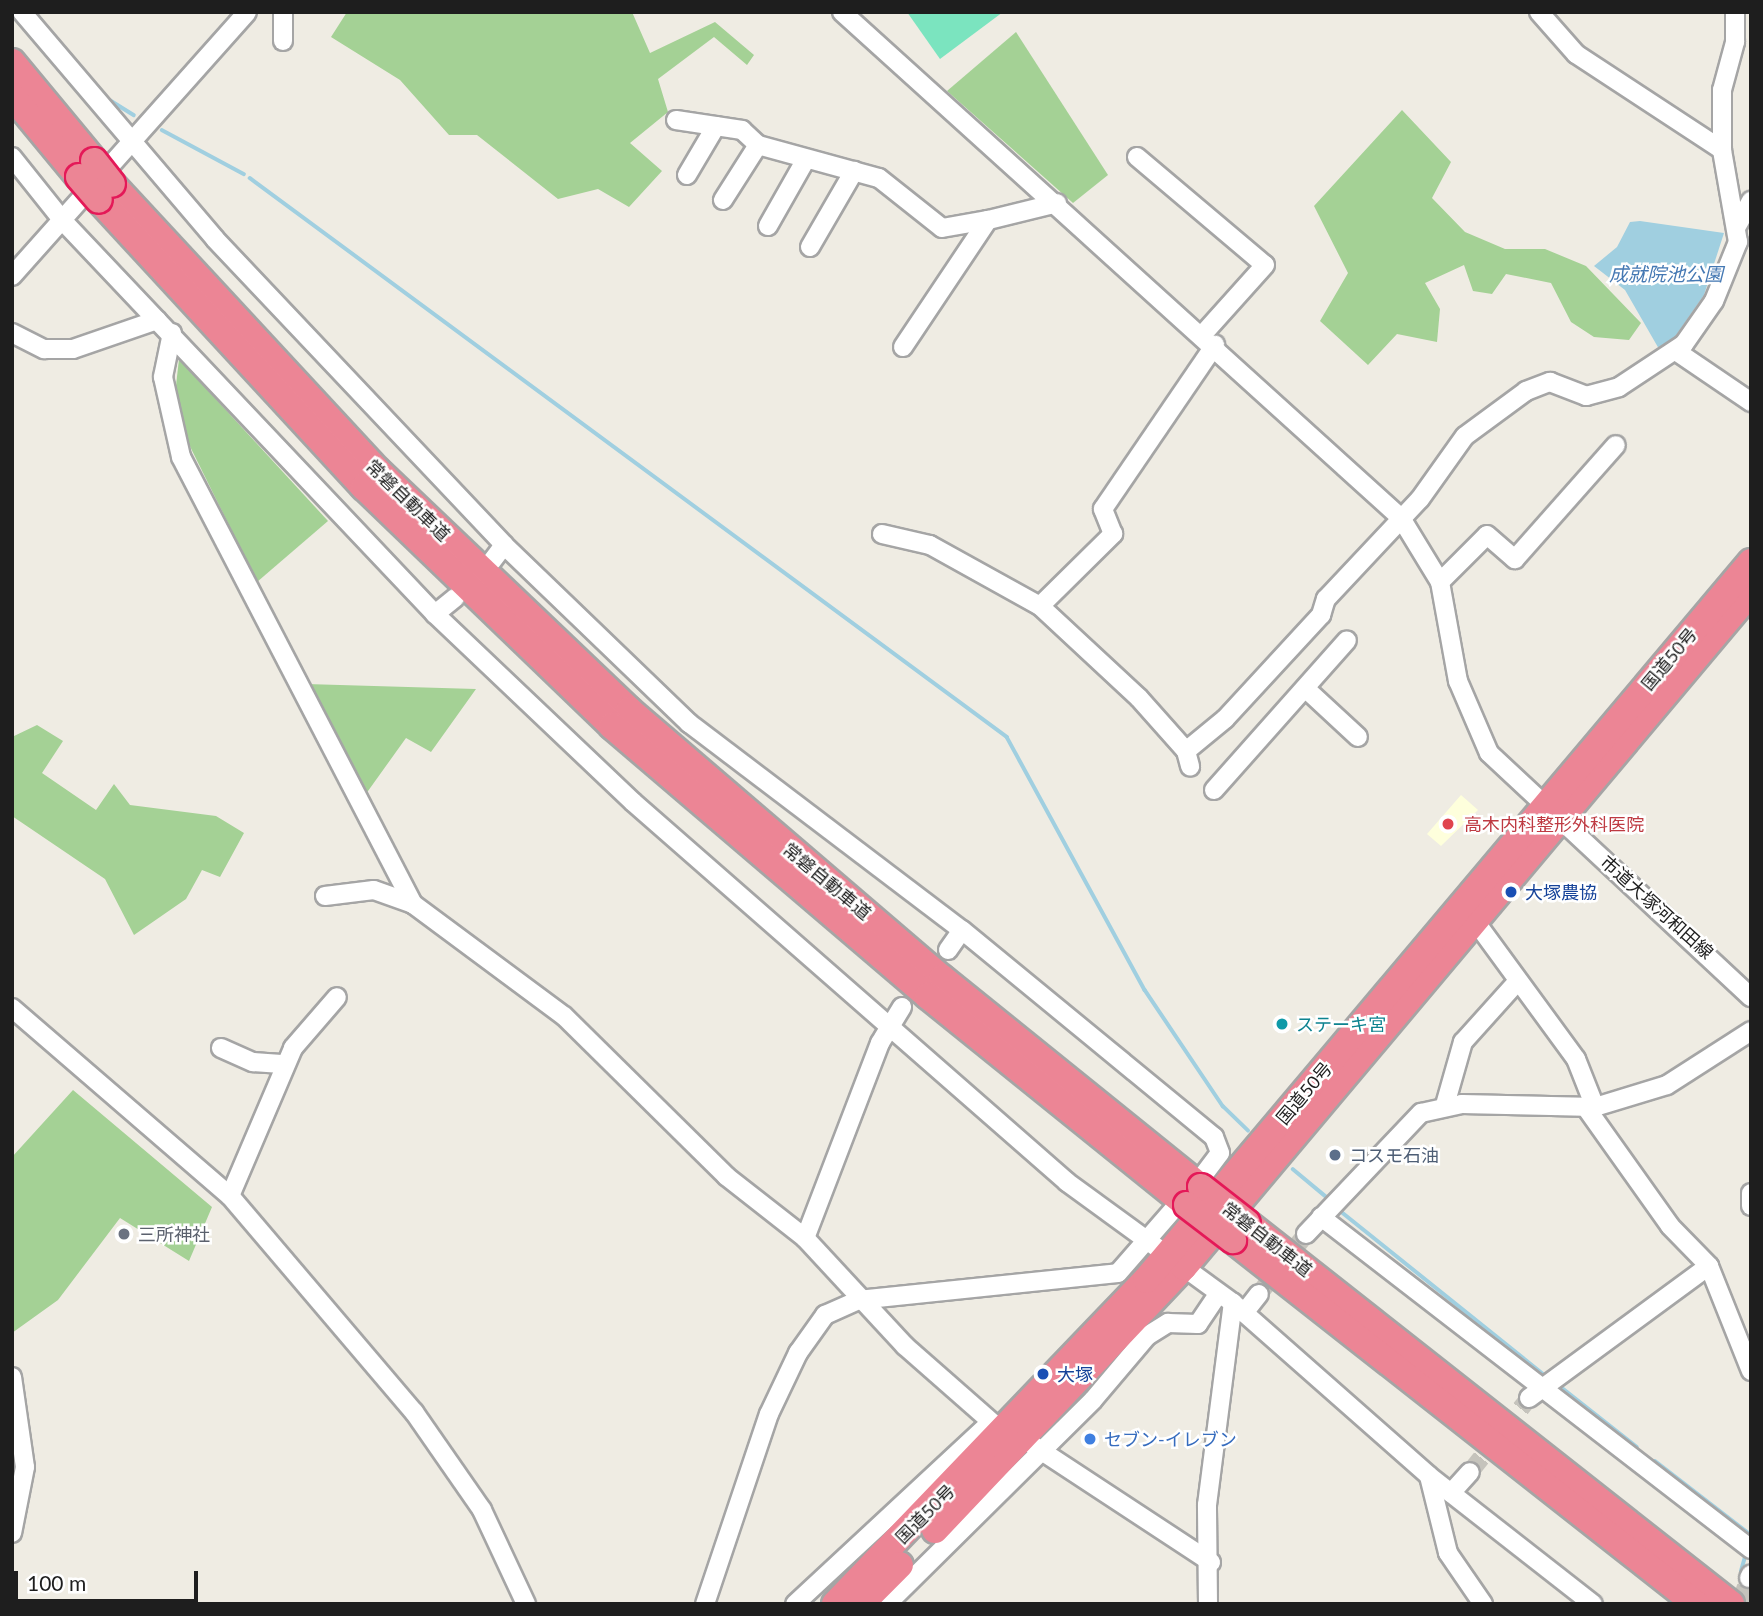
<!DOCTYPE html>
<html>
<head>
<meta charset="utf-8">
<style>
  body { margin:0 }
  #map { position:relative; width:1763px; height:1616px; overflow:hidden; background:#efece3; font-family:Lato,"Noto Sans JP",sans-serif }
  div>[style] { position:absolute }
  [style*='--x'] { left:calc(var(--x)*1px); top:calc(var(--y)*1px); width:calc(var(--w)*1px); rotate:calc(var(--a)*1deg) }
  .education>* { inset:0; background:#feffdc }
  .forest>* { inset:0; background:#a4d195 }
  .pitch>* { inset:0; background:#7be4bf }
  .water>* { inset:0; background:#a0cfe0 }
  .stream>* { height:3.5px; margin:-1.75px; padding:0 1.75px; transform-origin:1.75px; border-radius:1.75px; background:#a0cfe0 }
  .minor-tunnel>* { height:18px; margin-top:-9px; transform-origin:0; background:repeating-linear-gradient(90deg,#c5c3bc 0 18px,transparent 0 27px) }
  .roads { filter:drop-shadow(2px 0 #a5a5a5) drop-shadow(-2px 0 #a5a5a5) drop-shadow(0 2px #a5a5a5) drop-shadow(0 -2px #a5a5a5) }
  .minor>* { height:18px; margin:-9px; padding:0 9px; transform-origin:9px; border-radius:9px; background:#fff }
  .highway>* { height:26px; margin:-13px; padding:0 13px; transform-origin:13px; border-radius:13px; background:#ec8595 }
  .bridges { filter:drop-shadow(2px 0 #e41958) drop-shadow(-2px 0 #e41958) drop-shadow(0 2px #e41958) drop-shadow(0 -2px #e41958) }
  .highway-bridge>* { height:26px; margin:-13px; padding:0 13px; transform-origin:13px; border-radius:13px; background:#ec8595 }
  .dots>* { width:19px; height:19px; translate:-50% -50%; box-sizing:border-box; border:4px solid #fff; border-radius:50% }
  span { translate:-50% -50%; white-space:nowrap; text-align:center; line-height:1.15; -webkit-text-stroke:5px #fff; paint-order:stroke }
  .street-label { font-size:18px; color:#1e1e1e }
  .health-label { font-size:18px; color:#be3a42 }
  .left { translate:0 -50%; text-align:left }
  .transit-label { font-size:18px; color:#164399 }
  .culture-label { font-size:18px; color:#0d838f }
  .service-label { font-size:18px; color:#4e5e75 }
  .worship-label { font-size:18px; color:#5b616d }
  .shop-label { font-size:18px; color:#366cbe }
  .water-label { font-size:19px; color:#4478b3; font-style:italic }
  .frame { position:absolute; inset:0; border:14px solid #1e1e1e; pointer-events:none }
  .scale { position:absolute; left:14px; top:1571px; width:184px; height:32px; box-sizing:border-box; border:4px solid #1e1e1e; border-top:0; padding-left:9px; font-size:21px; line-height:24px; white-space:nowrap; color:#1e1e1e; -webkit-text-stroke:5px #fff; paint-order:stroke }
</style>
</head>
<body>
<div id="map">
  <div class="education">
    <i style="clip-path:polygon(1461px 795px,1478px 810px,1441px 846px,1427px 834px)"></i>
  </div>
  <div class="forest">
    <i style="clip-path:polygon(347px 12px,632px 12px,650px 53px,715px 22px,754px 55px,747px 65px,714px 37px,658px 79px,668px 112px,630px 143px,662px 171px,629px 207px,598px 189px,558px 199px,477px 135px,449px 135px,400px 80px,331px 37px)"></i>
    <i style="clip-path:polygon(1016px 32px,1108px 175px,1073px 203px,947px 91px)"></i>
    <i style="clip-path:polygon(1402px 110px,1451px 162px,1432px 198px,1465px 232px,1505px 249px,1545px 249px,1586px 266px,1641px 323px,1629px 340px,1594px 337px,1571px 322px,1551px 283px,1506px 274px,1492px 294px,1473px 291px,1464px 265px,1425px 283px,1440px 309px,1437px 342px,1397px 334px,1368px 365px,1320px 321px,1348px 273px,1314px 206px)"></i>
    <i style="clip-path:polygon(179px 359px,328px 521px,257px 582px,173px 412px)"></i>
    <i style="clip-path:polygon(306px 684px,476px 689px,431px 752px,406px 738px,363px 798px)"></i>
    <i style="clip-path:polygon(37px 725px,63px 741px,42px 773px,96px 810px,114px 784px,130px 805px,216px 816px,244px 833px,220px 877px,202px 870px,186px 899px,134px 935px,105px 879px,12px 816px,12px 737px)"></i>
    <i style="clip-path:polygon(73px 1090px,212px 1207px,189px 1261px,120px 1218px,58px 1300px,12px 1333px,12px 1157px)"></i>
  </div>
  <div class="pitch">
    <i style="clip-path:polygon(907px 12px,1003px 12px,940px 59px)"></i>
  </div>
  <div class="water">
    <i style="clip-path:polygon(1640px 221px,1724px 233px,1704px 295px,1670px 344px,1659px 349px,1625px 290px,1594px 266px,1617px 247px,1630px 222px)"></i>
  </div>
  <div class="stream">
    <i style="--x:105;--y:97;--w:34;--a:32"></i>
    <i style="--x:162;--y:130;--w:93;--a:28.2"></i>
    <i style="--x:250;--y:178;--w:941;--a:36.44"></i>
    <i style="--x:1007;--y:737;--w:288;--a:61.4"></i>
    <i style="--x:1145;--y:990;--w:140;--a:56.1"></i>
    <i style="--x:1223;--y:1106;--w:35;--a:44"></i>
    <i style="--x:1293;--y:1169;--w:47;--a:39.8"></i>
    <i style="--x:1338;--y:1209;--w:267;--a:38.8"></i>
    <i style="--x:1556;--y:1383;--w:103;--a:38.3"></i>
    <i style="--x:1655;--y:1461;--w:121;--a:37.6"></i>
    <i style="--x:1741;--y:1571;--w:18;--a:-74"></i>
  </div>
  <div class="minor-tunnel">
    <i style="--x:1259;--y:1294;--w:76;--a:-51.9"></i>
    <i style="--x:1470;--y:1472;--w:95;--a:-51.4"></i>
    <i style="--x:1740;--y:1604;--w:28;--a:-71"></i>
  </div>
  <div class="roads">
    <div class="minor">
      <i style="--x:22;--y:12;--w:298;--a:49.6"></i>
      <i style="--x:215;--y:239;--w:421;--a:46.6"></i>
      <i style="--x:504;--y:545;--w:257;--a:43.9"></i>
      <i style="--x:689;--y:723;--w:343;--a:37.2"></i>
      <i style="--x:962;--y:930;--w:326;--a:39.4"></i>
      <i style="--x:1214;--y:1137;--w:17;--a:69"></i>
      <i style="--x:1220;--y:1153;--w:25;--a:127"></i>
      <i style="--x:283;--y:12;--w:29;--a:90"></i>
      <i style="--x:842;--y:12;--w:754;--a:42.15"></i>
      <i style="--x:1401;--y:518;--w:75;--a:58.6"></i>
      <i style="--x:1440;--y:582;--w:101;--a:79.7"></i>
      <i style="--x:1458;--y:681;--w:78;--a:66.7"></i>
      <i style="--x:1489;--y:753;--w:358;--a:43"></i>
      <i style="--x:1539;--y:12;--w:56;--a:48.6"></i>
      <i style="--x:1576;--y:54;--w:175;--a:33.3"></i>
      <i style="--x:676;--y:120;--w:67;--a:8.6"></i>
      <i style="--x:742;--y:130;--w:22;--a:43"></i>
      <i style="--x:758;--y:145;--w:125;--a:15.3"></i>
      <i style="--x:879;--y:178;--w:80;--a:38.4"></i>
      <i style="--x:942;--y:228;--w:47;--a:-9.9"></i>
      <i style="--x:12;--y:157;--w:82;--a:51.4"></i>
      <i style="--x:63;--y:221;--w:541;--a:46.57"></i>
      <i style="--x:435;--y:614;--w:273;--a:43.5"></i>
      <i style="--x:633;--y:802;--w:577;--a:41.2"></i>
      <i style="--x:1067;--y:1182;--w:205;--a:36.1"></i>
      <i style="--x:1233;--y:1303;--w:261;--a:41.4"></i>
      <i style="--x:1429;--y:1476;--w:208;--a:38"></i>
      <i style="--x:1137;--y:157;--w:167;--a:40.2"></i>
      <i style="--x:1265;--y:265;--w:93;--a:131.9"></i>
      <i style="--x:687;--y:175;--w:57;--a:-59.4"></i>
      <i style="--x:723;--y:200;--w:65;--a:-57.5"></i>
      <i style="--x:768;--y:226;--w:77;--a:-60.4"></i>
      <i style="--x:1737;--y:226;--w:29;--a:-61"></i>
      <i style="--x:810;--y:247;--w:88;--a:-59.9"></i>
      <i style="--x:12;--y:276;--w:353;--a:-48.3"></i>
      <i style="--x:12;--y:333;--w:36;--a:27"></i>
      <i style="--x:44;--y:349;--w:29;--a:0"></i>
      <i style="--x:73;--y:349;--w:89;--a:-19"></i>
      <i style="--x:172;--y:333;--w:45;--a:101.6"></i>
      <i style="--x:163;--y:377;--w:82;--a:77.3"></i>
      <i style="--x:181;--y:457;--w:504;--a:62.57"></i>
      <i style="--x:413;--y:904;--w:188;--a:36.6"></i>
      <i style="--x:564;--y:1016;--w:228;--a:44.6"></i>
      <i style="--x:726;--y:1176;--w:100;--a:38.1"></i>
      <i style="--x:903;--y:347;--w:153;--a:-56.2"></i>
      <i style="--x:988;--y:220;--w:71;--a:-13.8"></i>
      <i style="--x:1676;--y:351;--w:91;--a:34.2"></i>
      <i style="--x:882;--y:534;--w:49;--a:12.9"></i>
      <i style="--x:930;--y:545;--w:126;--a:29"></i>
      <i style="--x:1040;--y:606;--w:135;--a:42.9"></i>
      <i style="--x:1139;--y:698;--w:71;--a:48.4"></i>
      <i style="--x:1186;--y:751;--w:16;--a:75"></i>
      <i style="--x:492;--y:561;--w:20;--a:-53"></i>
      <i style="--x:1440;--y:582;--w:66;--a:-45"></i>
      <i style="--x:1487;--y:535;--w:37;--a:41"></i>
      <i style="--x:1515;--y:559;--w:152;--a:-48.5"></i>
      <i style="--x:1040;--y:606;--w:103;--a:-44.6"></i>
      <i style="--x:1113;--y:534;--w:27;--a:-112"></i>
      <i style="--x:1103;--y:509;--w:199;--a:-55.7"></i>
      <i style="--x:435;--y:614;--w:26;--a:-39"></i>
      <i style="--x:1305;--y:688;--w:72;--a:42.8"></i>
      <i style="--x:1186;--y:751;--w:50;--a:-39.4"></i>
      <i style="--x:1225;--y:719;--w:142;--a:-47.3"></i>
      <i style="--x:1321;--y:615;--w:17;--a:-73"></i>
      <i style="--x:1326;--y:599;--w:137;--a:-46.8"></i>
      <i style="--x:1420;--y:499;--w:77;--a:-54.5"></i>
      <i style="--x:1465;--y:436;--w:76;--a:-36.4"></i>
      <i style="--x:1526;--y:391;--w:26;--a:-21"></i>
      <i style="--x:1550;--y:382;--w:39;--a:21"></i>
      <i style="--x:1586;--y:396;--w:34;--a:-15"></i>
      <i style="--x:1619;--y:387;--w:78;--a:-33.5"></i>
      <i style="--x:1684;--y:344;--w:52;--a:-55.1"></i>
      <i style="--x:1714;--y:301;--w:64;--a:-67.9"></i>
      <i style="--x:1738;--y:242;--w:93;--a:-99.9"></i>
      <i style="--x:1722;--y:150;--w:60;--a:-90"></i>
      <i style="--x:1722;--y:90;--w:50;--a:-74.8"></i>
      <i style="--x:1735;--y:42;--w:30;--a:-90"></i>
      <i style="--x:1214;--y:790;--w:200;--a:-48.4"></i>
      <i style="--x:325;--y:896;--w:49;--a:-7"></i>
      <i style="--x:374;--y:890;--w:41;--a:19.7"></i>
      <i style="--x:1475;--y:921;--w:171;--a:53.8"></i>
      <i style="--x:1576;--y:1059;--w:52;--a:68.4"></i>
      <i style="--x:948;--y:950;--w:24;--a:-55"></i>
      <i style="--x:902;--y:1007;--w:42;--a:121.4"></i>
      <i style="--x:880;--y:1043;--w:209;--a:111"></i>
      <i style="--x:805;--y:1238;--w:147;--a:47.2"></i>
      <i style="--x:905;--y:1346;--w:132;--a:41.3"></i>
      <i style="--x:12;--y:1008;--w:288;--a:40.8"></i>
      <i style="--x:230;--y:1196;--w:284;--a:49.6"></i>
      <i style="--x:414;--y:1412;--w:119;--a:55.2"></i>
      <i style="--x:482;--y:1510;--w:104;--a:64.9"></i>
      <i style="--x:221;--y:1048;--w:35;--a:24"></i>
      <i style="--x:253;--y:1062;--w:32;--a:4"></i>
      <i style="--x:1445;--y:1105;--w:66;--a:-74.1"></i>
      <i style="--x:1463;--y:1042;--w:82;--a:-48"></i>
      <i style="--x:1587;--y:1109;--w:143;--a:54.6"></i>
      <i style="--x:1670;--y:1226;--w:56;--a:45.7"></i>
      <i style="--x:1709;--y:1266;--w:113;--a:68.2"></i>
      <i style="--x:1751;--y:1193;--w:13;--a:90"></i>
      <i style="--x:230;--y:1196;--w:161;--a:-66.9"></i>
      <i style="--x:293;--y:1048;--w:67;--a:-49.2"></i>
      <i style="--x:1321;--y:1217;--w:543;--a:37.67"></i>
      <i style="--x:1306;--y:1234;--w:167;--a:-46.5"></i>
      <i style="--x:1421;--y:1113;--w:42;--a:-12.4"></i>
      <i style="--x:1462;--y:1104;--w:133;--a:1.3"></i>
      <i style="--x:1595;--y:1107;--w:75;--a:-17"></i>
      <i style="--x:1667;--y:1085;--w:100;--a:-32.7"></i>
      <i style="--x:1244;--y:1313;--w:24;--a:-52"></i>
      <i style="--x:12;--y:1377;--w:91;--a:81.8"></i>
      <i style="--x:25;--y:1467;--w:67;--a:101.1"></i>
      <i style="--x:1529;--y:1398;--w:223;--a:-36.3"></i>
      <i style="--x:1028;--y:1442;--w:219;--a:33.3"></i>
      <i style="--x:1429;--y:1476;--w:79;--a:76.1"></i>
      <i style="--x:1448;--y:1553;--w:62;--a:55.5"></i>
      <i style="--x:1451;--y:1493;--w:28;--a:-48"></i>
      <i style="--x:1749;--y:1578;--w:4;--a:-63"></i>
      <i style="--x:705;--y:1604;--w:200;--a:-71.4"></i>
      <i style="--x:769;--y:1414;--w:68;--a:-64.6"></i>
      <i style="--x:798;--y:1353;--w:47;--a:-54.6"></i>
      <i style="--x:825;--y:1315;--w:36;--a:-24"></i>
      <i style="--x:858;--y:1300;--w:261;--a:-5.9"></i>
      <i style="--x:1118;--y:1273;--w:84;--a:-48.9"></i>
      <i style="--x:795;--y:1604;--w:267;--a:-42.9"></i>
      <i style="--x:887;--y:1604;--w:290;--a:-44.7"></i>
      <i style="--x:1093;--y:1400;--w:84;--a:-49.8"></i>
      <i style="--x:1147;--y:1336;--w:25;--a:-32"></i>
      <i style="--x:1168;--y:1323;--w:30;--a:2"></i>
      <i style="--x:1198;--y:1324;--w:37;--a:-56"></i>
      <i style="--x:1208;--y:1604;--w:99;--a:-90.6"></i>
      <i style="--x:1207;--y:1505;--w:204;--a:-82.7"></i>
    </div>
    <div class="highway">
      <i style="--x:12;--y:62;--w:129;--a:50.4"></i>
      <i style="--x:12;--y:96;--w:105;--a:50.4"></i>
      <i style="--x:112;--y:184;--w:391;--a:47.2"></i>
      <i style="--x:378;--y:471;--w:347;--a:43.6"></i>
      <i style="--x:629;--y:710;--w:412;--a:40.6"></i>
      <i style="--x:942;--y:978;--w:333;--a:38.9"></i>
      <i style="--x:99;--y:200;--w:391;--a:47.3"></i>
      <i style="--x:364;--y:487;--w:344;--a:43.9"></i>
      <i style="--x:612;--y:726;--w:416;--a:40.5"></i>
      <i style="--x:928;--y:996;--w:333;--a:38.9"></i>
      <i style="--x:1247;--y:1223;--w:616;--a:38.21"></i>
      <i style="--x:1233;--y:1240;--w:589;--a:38.17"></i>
      <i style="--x:935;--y:1530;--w:362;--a:-46.6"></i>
      <i style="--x:1184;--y:1267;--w:882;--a:-49.97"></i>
      <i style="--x:835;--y:1604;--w:449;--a:-46.2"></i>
      <i style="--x:1146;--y:1280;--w:939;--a:-49.88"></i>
      <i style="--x:861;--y:1604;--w:55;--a:-45"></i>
    </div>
  </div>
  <div class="bridges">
    <div class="highway-bridge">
      <i style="--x:94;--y:161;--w:29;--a:52"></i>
      <i style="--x:79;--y:177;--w:30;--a:49"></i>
      <i style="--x:1201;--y:1187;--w:58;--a:38"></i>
      <i style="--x:1187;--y:1205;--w:58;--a:37.3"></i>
    </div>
  </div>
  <div class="dots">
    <i style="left:1448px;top:824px;background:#e0444e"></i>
    <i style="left:1511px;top:892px;background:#1a4fb4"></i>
    <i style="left:1282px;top:1024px;background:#0f9aa8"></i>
    <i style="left:1335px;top:1155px;background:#5c6f8a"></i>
    <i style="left:124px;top:1234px;background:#6b7280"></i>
    <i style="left:1043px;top:1374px;background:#1a4fb4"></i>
    <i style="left:1090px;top:1439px;background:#3f7fe0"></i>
  </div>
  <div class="street-label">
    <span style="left:408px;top:500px;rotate:44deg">常磐自動車道</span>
    <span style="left:1669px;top:659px;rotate:-50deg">国道50号</span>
    <span style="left:827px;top:881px;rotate:40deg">常磐自動車道</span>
    <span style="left:1657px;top:907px;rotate:42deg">市道大塚河和田線</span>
    <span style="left:1304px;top:1093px;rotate:-50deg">国道50号</span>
    <span style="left:1267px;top:1239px;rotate:38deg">常磐自動車道</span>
    <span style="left:925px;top:1514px;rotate:-45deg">国道50号</span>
  </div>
  <div class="health-label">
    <span class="left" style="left:1464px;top:824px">高木内科整形外科医院</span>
  </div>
  <div class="transit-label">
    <span class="left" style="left:1525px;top:892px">大塚農協</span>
    <span class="left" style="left:1057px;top:1374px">大塚</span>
  </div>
  <div class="culture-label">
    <span class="left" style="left:1296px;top:1024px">ステーキ宮</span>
  </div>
  <div class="service-label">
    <span class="left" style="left:1349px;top:1155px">コスモ石油</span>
  </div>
  <div class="worship-label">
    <span class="left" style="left:138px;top:1234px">三所神社</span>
  </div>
  <div class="shop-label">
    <span class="left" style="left:1104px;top:1439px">セブン-イレブン</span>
  </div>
  <div class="water-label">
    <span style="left:1666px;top:274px">成就院池公園</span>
  </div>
  <div class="frame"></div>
  <div class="scale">100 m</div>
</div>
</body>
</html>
